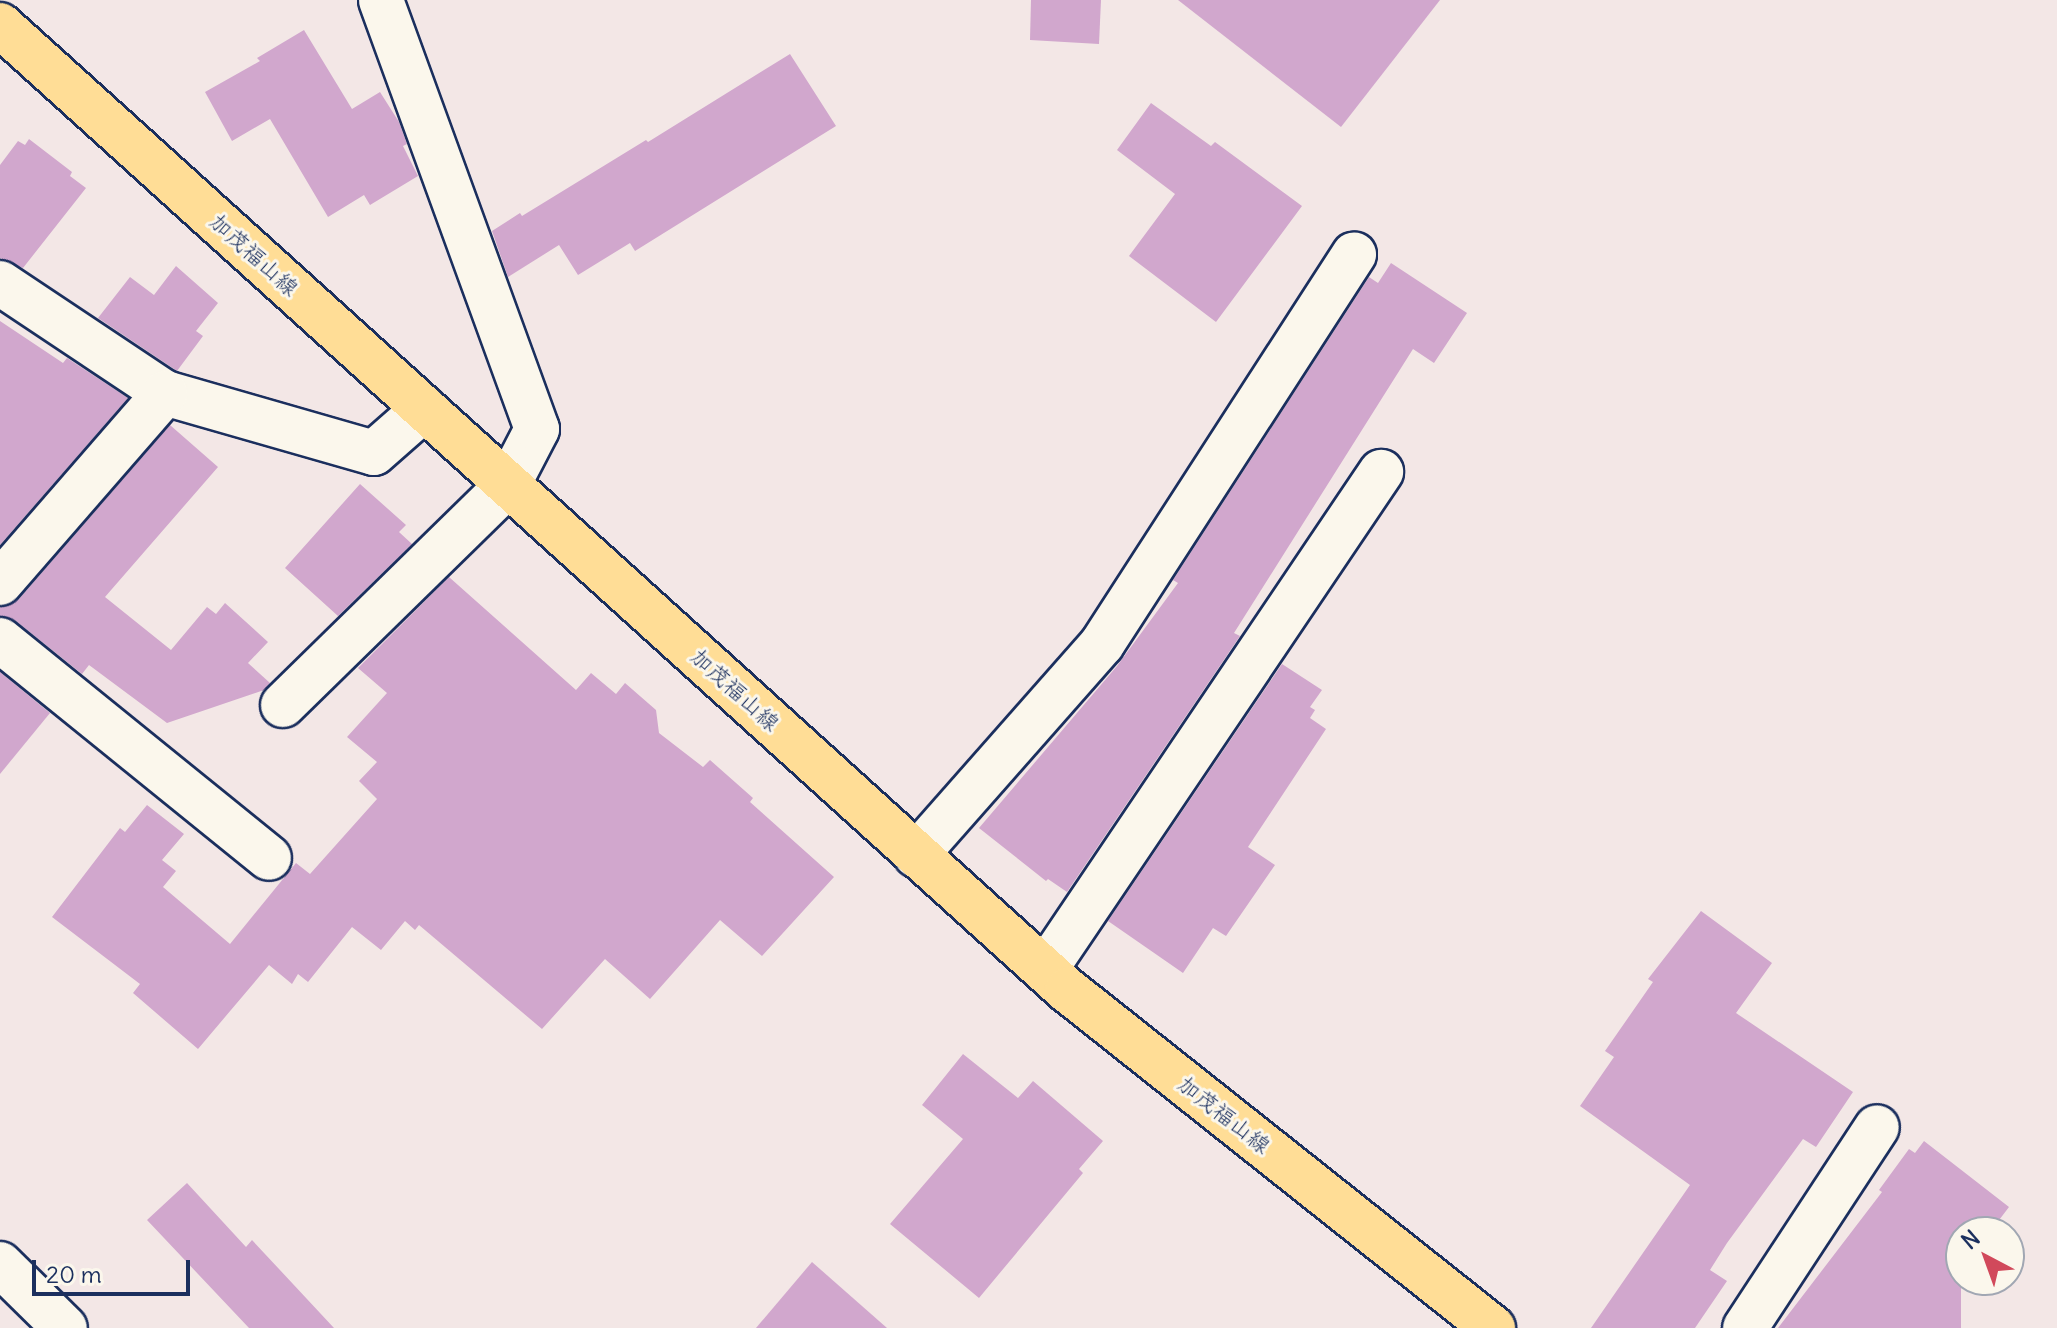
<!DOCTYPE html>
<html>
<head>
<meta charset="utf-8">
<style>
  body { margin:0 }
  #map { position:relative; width:2057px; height:1328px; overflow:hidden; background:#f3e7e6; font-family:Delius,"Klee One",sans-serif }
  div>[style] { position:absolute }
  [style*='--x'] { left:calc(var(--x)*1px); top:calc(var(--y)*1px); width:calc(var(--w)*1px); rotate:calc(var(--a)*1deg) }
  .building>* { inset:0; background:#d1a7cd }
  .roads { filter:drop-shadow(2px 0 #1b2f5e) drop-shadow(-2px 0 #1b2f5e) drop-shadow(0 2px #1b2f5e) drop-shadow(0 -2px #1b2f5e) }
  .minor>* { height:44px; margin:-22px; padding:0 22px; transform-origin:22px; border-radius:22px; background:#fbf7ec }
  .major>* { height:44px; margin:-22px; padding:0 22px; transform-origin:22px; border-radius:22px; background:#ffdd96 }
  span { translate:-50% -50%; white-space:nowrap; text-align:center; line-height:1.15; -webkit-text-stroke:6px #fbf7ec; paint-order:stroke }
  .street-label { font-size:22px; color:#1b2f5e }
  .north { position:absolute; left:1945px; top:1216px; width:80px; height:80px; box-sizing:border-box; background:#fbf7ec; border:2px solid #a1a7b3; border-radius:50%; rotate:319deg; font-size:22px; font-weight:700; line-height:32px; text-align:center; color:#1b2f5e }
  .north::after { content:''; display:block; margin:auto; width:28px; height:36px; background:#d1495b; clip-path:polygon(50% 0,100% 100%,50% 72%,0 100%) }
  .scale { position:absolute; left:32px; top:1260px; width:158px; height:36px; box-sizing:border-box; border:4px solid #1b2f5e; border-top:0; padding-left:10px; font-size:24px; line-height:28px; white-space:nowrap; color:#1b2f5e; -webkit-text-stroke:6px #fbf7ec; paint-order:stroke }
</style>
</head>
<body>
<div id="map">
  <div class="building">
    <i style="clip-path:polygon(1031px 0,1101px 0,1099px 44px,1030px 40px)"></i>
    <i style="clip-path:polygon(1178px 0,1440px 0,1341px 127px)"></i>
    <i style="clip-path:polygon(304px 30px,352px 109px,380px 92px,399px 122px,407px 144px,403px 146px,418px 176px,370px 205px,364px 195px,328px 217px,270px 119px,232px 141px,205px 92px,260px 61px,257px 58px)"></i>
    <i style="clip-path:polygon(790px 54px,836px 126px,635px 251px,630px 243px,578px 275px,559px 245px,508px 277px,492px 231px,520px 213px,522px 216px,646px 140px,648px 142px)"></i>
    <i style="clip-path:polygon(1151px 103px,1211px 146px,1215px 142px,1302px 206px,1216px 322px,1129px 256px,1175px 194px,1117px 150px)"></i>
    <i style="clip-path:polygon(29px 139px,72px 172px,70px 176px,86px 188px,23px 268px,0 258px,0 165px,18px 141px,25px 145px)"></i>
    <i style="clip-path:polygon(1391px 263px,1467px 313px,1434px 363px,1413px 349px,1234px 633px,1240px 636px,1067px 892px,1048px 879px,1046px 881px,979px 828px,1117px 666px,1178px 583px,1173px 580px,1369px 277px,1378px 283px)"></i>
    <i style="clip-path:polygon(176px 266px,218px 303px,196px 331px,203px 336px,177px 371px,98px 318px,130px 277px,154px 295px)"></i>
    <i style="clip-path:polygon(0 321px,63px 363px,67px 358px,128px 398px,0 545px)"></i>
    <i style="clip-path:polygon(170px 425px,218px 467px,105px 597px,171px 650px,207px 607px,216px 614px,225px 603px,268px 642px,248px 663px,270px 683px,264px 690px,167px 723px,89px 665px,82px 674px,16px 621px,0 616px,0 607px,19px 599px)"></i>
    <i style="clip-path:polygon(360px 484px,406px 525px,399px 532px,412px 544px,338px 616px,285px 568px)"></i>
    <i style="clip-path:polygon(449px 577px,576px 690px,591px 673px,616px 694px,625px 683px,656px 710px,659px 733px,703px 767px,710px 760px,753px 798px,750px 802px,834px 877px,762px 956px,720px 920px,650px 999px,605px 959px,542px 1029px,419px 925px,415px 930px,405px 921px,381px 950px,352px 927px,308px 982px,298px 974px,292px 984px,269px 965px,198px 1049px,133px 993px,140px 984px,52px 917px,120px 828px,125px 832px,147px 805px,184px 834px,162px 860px,176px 871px,163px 887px,230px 944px,296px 863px,310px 874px,377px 799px,359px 781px,377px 762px,347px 737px,387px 693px,358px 668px)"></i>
    <i style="clip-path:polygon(1282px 664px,1322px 690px,1310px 707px,1315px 710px,1310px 718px,1326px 729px,1248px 847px,1275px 865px,1226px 936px,1213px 928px,1183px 973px,1108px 921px)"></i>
    <i style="clip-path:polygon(0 672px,50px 713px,0 774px)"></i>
    <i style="clip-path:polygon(1701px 911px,1772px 963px,1736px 1013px,1853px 1092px,1816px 1147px,1803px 1139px,1727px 1243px,1710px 1270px,1727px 1281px,1695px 1328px,1591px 1328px,1690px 1185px,1580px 1106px,1614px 1057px,1605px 1051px,1653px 982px,1648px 979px)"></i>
    <i style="clip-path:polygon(963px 1054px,1018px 1098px,1033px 1081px,1103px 1141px,1079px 1169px,1083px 1173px,979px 1298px,890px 1224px,963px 1139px,922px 1105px)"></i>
    <i style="clip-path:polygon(1924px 1141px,2009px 1207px,1990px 1232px,1961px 1232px,1961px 1328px,1778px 1328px,1882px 1192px,1879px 1190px,1909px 1149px,1915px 1153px)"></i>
    <i style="clip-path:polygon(187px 1183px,246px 1247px,252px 1240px,334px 1328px,249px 1328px,147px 1220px)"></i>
    <i style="clip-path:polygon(812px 1262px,887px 1328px,756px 1328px)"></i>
  </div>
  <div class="roads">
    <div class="minor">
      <i style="--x:0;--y:283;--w:198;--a:33.7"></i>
      <i style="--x:165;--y:393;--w:217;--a:16"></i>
      <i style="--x:374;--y:453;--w:67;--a:-41.3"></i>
      <i style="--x:0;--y:583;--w:252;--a:-49"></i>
      <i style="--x:0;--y:640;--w:346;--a:39"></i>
      <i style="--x:283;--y:705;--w:315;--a:-44.4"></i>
      <i style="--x:508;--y:485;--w:63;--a:-62.6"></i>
      <i style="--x:537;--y:429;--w:456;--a:-110"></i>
      <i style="--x:916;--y:855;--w:281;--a:-48.6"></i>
      <i style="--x:1102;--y:644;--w:464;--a:-57.1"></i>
      <i style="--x:1045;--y:970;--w:601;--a:-55.99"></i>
      <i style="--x:0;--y:1264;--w:91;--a:44.6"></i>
      <i style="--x:1745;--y:1328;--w:240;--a:-56.7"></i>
    </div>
    <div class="major">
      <i style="--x:0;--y:25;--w:1439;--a:42.13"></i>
      <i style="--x:1067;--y:990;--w:544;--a:38.43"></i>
    </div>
  </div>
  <div class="street-label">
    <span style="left:254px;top:255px;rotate:42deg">加茂福山線</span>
    <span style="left:735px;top:690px;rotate:42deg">加茂福山線</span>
    <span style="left:1224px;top:1115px;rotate:38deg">加茂福山線</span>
  </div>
  <div class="north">N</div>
  <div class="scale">20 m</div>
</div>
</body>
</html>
